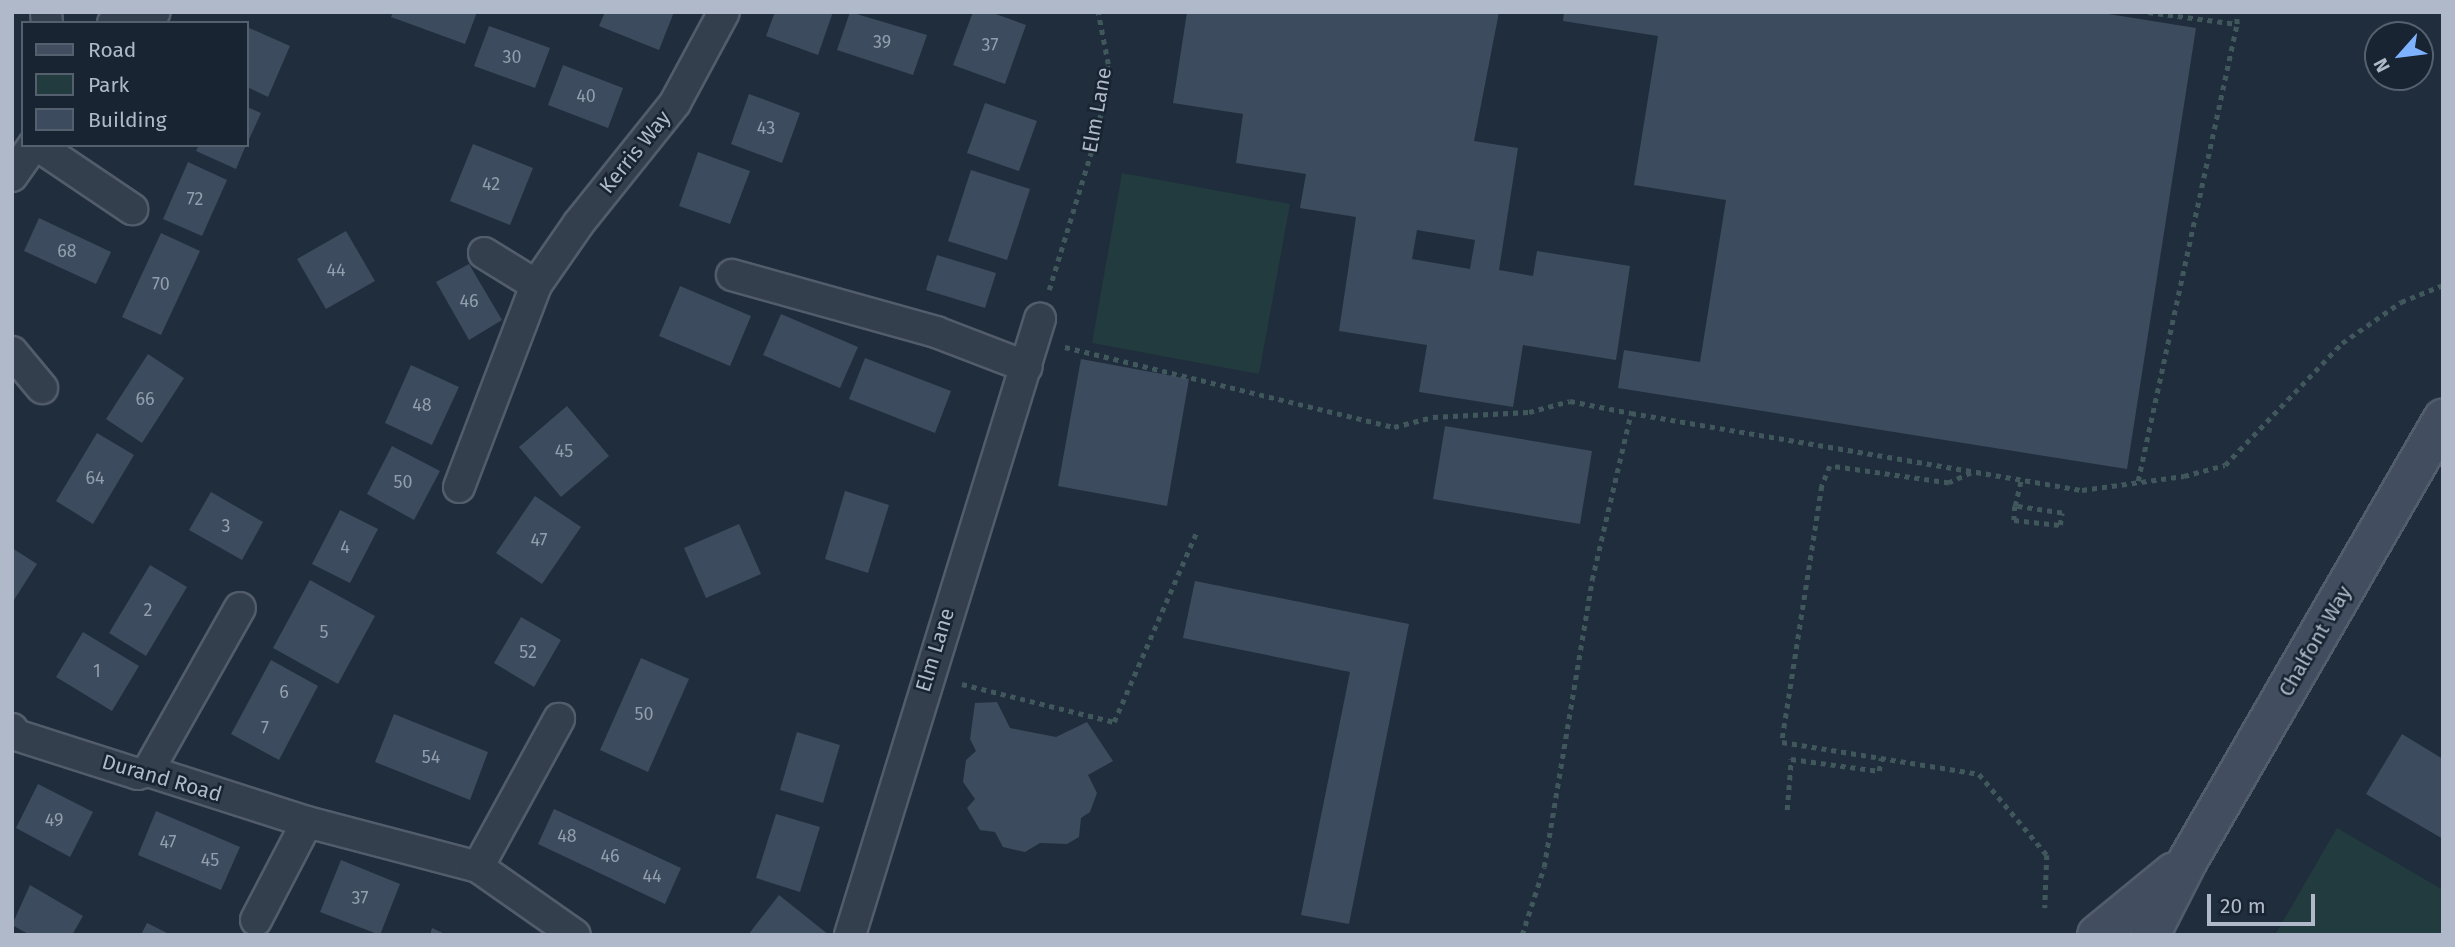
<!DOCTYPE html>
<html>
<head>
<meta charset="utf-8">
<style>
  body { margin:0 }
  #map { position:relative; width:2455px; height:947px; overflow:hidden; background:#202d3d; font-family:"Fira Sans",sans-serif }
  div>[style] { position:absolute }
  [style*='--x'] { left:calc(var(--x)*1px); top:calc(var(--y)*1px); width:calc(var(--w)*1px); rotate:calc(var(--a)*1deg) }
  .green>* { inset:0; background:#223b3e }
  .building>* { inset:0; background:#3c4b5d }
  .path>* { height:4.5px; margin-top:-2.25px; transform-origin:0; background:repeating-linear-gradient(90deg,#40585b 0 5px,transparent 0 10px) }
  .roads { filter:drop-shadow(2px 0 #525c6b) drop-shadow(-2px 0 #525c6b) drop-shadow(0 2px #525c6b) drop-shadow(0 -2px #525c6b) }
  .street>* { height:30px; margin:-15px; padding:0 15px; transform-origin:15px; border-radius:15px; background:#343f4d }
  .secondary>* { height:38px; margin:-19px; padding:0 19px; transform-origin:19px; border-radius:19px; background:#424e60 }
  span { translate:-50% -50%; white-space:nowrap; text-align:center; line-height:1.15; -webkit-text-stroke:5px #192432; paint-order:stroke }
  .number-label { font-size:18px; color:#929eae }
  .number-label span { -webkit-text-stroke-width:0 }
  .street-label { font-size:21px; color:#afb9c9 }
  .frame { position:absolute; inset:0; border:14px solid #afb9c9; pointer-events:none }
  .legend { position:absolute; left:21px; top:21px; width:228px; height:126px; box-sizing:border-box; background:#192432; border:2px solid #55606e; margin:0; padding:9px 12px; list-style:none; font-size:21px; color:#afb9c9 }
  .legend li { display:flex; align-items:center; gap:14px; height:35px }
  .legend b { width:35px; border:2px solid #55606e }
  .north { position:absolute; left:2364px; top:21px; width:70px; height:70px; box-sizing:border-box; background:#192432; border:2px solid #55606e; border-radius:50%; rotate:242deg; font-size:19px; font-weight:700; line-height:28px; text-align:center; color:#afb9c9 }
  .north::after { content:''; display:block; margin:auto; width:24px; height:32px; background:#7eb2ff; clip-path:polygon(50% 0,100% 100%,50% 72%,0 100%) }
  .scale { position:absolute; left:2207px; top:894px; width:108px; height:32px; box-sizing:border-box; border:4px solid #afb9c9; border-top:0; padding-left:9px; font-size:21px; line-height:24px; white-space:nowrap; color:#afb9c9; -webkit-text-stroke:5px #192432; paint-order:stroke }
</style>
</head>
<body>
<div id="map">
  <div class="green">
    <i style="clip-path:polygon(1122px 173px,1290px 204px,1259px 374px,1092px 343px)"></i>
    <i style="clip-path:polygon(2337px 828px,2443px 890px,2443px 935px,2275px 935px)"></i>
  </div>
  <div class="building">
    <i style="clip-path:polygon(393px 12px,477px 12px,465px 44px,391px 17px)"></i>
    <i style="clip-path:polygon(605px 12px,674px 12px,659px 50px,599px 26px)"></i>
    <i style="clip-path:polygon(775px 12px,833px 12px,818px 55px,766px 36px)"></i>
    <i style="clip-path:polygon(850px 12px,927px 35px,913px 75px,837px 50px)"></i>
    <i style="clip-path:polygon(973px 12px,990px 12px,1026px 25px,1005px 84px,953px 65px)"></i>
    <i style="clip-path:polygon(evenodd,1187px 12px,1499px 12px,1474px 141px,1518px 148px,1499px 270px,1533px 276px,1537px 251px,1630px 266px,1616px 360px,1523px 345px,1513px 407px,1419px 392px,1427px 345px,1339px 331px,1356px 217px,1300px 208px,1306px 174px,1236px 163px,1243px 114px,1173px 103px,1187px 12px,1417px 230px,1475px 240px,1470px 269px,1412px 259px,1417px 230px)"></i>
    <i style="clip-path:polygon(1564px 12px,2096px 12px,2196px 28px,2127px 469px,1618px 388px,1624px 350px,1700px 362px,1726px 200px,1634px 185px,1658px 36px,1563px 21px)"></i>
    <i style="clip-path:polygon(489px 26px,550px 48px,535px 88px,474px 66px)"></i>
    <i style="clip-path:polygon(247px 27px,290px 46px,268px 97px,247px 87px)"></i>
    <i style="clip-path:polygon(563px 65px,623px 88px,608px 128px,548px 105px)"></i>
    <i style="clip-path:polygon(749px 94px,800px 113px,782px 163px,731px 144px)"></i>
    <i style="clip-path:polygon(985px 103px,1037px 121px,1019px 171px,967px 153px)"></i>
    <i style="clip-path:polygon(247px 107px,261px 113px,247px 144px)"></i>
    <i style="clip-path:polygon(473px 144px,533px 168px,510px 225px,450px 201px)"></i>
    <i style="clip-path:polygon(199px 145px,246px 145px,236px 169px,196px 151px)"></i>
    <i style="clip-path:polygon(698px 152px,750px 171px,730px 224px,679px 206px)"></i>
    <i style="clip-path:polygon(188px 162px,227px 180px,202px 236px,163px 219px)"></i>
    <i style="clip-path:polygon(971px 170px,1030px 189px,1007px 260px,948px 241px)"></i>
    <i style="clip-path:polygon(39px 218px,111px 252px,96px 284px,24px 251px)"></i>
    <i style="clip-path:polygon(346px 231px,375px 281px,326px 309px,297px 259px)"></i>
    <i style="clip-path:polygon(161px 233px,200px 251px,161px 335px,122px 317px)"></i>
    <i style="clip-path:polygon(937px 255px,996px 273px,985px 308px,926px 290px)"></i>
    <i style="clip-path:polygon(469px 264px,502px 320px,469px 340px,436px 282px)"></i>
    <i style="clip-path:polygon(680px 286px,751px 316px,730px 366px,659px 336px)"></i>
    <i style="clip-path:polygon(781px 314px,858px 347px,840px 388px,763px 355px)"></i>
    <i style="clip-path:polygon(148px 354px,184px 378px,142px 443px,106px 419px)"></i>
    <i style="clip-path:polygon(865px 358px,951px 391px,935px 433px,849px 399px)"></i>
    <i style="clip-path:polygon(1081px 359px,1189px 379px,1167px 506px,1058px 486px)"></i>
    <i style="clip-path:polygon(411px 365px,459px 387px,432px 445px,385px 423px)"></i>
    <i style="clip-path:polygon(567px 406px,609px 456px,561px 497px,519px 447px)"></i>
    <i style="clip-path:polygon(1445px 426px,1592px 451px,1580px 524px,1433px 499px)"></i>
    <i style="clip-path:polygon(97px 433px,134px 455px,93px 524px,56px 501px)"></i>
    <i style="clip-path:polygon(392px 446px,440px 471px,414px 520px,367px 494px)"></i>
    <i style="clip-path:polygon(845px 491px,889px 505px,868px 573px,825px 559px)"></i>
    <i style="clip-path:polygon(211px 492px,263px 522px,242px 560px,189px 530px)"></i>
    <i style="clip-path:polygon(535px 496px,581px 527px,542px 584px,496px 553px)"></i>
    <i style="clip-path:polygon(340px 510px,378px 529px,350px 583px,312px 564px)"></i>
    <i style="clip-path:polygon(739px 524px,761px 574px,706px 598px,684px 548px)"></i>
    <i style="clip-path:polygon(12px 548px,37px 564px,12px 603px)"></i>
    <i style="clip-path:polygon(150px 565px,187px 587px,146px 656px,109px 633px)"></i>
    <i style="clip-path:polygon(310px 580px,375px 616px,338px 684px,273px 648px)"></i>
    <i style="clip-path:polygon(1195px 581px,1409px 624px,1349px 924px,1301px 915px,1350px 672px,1183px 638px)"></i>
    <i style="clip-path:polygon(521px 617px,561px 640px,534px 687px,494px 663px)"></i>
    <i style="clip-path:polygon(83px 632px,139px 666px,112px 711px,56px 677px)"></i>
    <i style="clip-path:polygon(641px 658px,689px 679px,648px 772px,600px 750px)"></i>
    <i style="clip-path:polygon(271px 660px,318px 686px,279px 760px,231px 734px)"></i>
    <i style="clip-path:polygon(997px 702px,1010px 728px,1056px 737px,1087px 722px,1113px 761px,1088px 775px,1097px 793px,1090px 812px,1081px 818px,1079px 837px,1067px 844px,1040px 843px,1025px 852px,1003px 847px,995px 832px,980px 830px,967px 808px,975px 799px,963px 782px,966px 760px,976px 751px,970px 739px,975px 703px)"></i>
    <i style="clip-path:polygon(394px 714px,488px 752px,470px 800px,375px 762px)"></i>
    <i style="clip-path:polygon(797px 732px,840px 745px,823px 803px,780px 790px)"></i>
    <i style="clip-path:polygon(2402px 734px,2443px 759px,2443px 839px,2366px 794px)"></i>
    <i style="clip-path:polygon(38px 784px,93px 812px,70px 857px,16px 828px)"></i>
    <i style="clip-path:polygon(554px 809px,681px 868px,665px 904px,538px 844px)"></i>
    <i style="clip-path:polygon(156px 811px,240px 847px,221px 890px,138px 855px)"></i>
    <i style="clip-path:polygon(776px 814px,820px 827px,800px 892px,756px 878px)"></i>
    <i style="clip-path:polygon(341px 860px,400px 884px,380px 935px,320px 912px)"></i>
    <i style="clip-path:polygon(30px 885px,83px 916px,72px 935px,30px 935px,12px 925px)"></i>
    <i style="clip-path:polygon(779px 895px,829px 935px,748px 935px)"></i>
    <i style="clip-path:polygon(147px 923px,171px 935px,141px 935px)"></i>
    <i style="clip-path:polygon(432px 928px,447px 935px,430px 935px)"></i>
  </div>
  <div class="path">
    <i style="--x:2148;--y:12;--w:90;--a:7.7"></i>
    <i style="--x:2237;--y:24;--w:12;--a:-95"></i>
    <i style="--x:1049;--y:290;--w:167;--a:-73"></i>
    <i style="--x:1098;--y:130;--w:67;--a:-81.4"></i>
    <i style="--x:1108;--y:64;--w:53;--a:-100.9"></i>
    <i style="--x:1065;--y:347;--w:339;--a:13.7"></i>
    <i style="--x:1394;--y:427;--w:40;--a:-14.4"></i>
    <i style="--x:1433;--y:417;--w:96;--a:-3"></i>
    <i style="--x:1529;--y:412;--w:42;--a:-15"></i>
    <i style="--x:1570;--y:401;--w:62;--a:11.1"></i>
    <i style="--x:1971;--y:473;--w:24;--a:156"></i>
    <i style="--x:1949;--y:483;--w:120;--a:-171.9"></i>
    <i style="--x:1830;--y:466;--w:22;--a:112"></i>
    <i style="--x:1822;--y:486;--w:259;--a:98.9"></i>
    <i style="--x:1782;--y:742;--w:200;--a:9.2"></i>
    <i style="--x:1979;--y:774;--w:106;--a:50"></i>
    <i style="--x:2047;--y:855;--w:53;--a:92.2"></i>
    <i style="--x:2138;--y:481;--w:468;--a:-77.8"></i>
    <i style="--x:2015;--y:506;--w:14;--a:94"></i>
    <i style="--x:2014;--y:520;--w:46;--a:6.2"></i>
    <i style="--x:2060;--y:525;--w:12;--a:-81"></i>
    <i style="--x:2062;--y:513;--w:48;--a:-171.5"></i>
    <i style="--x:2015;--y:506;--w:26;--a:-77"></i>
    <i style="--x:962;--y:684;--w:157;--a:14"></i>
    <i style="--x:1114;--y:722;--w:208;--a:-66.5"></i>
    <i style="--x:1787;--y:810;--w:51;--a:-85.5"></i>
    <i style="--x:1791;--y:759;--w:89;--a:7.8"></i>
    <i style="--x:1879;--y:771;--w:13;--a:-81"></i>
    <i style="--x:1522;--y:935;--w:71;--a:-72.1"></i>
    <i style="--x:1544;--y:867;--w:291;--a:-80.5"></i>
    <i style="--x:1592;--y:580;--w:171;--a:-76.9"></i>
    <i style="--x:1631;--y:413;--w:458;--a:9.7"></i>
    <i style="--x:2082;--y:490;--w:103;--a:-7.8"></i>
    <i style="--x:2184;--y:476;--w:42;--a:-15"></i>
    <i style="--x:2225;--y:465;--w:169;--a:-46.2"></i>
    <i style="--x:2342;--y:343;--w:72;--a:-34.8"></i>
    <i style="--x:2401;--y:302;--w:45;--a:-22"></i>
  </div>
  <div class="roads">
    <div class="street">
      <i style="--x:46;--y:12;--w:11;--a:85"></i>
      <i style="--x:113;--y:23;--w:43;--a:-14.7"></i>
      <i style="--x:37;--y:145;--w:115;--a:34"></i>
      <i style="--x:12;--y:176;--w:38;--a:-55"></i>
      <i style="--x:484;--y:253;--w:61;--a:31.6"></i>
      <i style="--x:732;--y:275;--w:212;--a:15.6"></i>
      <i style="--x:936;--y:332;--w:97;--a:21"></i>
      <i style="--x:12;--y:352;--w:47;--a:50.2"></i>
      <i style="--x:459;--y:487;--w:216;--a:-69.1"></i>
      <i style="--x:536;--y:285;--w:75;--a:-55.3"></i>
      <i style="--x:579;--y:223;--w:154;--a:-51.3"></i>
      <i style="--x:675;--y:103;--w:103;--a:-61.7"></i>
      <i style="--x:12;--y:729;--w:7;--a:56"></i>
      <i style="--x:16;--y:735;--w:128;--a:17.7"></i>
      <i style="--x:138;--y:774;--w:10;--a:-17"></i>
      <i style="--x:148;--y:771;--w:167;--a:17.8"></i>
      <i style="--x:307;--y:822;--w:177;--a:14.7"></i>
      <i style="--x:478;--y:867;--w:118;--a:35"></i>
      <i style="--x:148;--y:771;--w:187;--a:-60.6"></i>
      <i style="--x:478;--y:867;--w:169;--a:-61.3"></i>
      <i style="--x:256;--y:920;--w:110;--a:-62.5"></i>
      <i style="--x:850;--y:935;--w:645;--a:-72.86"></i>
    </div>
    <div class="secondary">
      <i style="--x:2097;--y:935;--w:99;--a:-39.3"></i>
      <i style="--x:2150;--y:935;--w:82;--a:-63.1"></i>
      <i style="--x:2187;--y:862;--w:512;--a:-59.98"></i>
    </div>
  </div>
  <div class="number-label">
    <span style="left:882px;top:42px">39</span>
    <span style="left:990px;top:45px">37</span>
    <span style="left:512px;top:57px">30</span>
    <span style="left:586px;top:96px">40</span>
    <span style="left:766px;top:128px">43</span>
    <span style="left:491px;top:184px">42</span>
    <span style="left:195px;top:199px">72</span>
    <span style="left:67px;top:251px">68</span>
    <span style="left:336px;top:270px">44</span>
    <span style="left:161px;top:284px">70</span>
    <span style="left:469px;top:301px">46</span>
    <span style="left:145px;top:399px">66</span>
    <span style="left:422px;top:405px">48</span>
    <span style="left:564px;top:451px">45</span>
    <span style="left:95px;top:478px">64</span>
    <span style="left:403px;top:482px">50</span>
    <span style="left:226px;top:526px">3</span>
    <span style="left:539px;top:540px">47</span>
    <span style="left:345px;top:547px">4</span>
    <span style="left:148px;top:610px">2</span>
    <span style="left:324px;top:632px">5</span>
    <span style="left:528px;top:652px">52</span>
    <span style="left:97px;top:671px">1</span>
    <span style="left:284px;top:692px">6</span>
    <span style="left:644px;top:714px">50</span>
    <span style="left:265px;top:728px">7</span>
    <span style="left:431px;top:757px">54</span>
    <span style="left:54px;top:820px">49</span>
    <span style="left:567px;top:836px">48</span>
    <span style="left:168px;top:842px">47</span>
    <span style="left:610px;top:856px">46</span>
    <span style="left:210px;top:860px">45</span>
    <span style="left:652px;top:876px">44</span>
    <span style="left:360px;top:898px">37</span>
  </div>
  <div class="street-label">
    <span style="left:1097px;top:110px;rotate:-80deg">Elm Lane</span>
    <span style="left:635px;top:152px;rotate:-51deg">Kerris Way</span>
    <span style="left:2315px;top:641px;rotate:-60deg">Chalfont Way</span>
    <span style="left:935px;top:650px;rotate:-73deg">Elm Lane</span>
    <span style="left:162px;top:778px;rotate:16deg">Durand Road</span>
  </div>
  <div class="frame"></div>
  <ul class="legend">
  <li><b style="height:9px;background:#424e60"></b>Road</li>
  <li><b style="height:19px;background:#223b3e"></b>Park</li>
  <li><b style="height:19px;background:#3c4b5d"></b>Building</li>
  </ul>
  <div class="north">N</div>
  <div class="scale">20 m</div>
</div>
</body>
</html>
